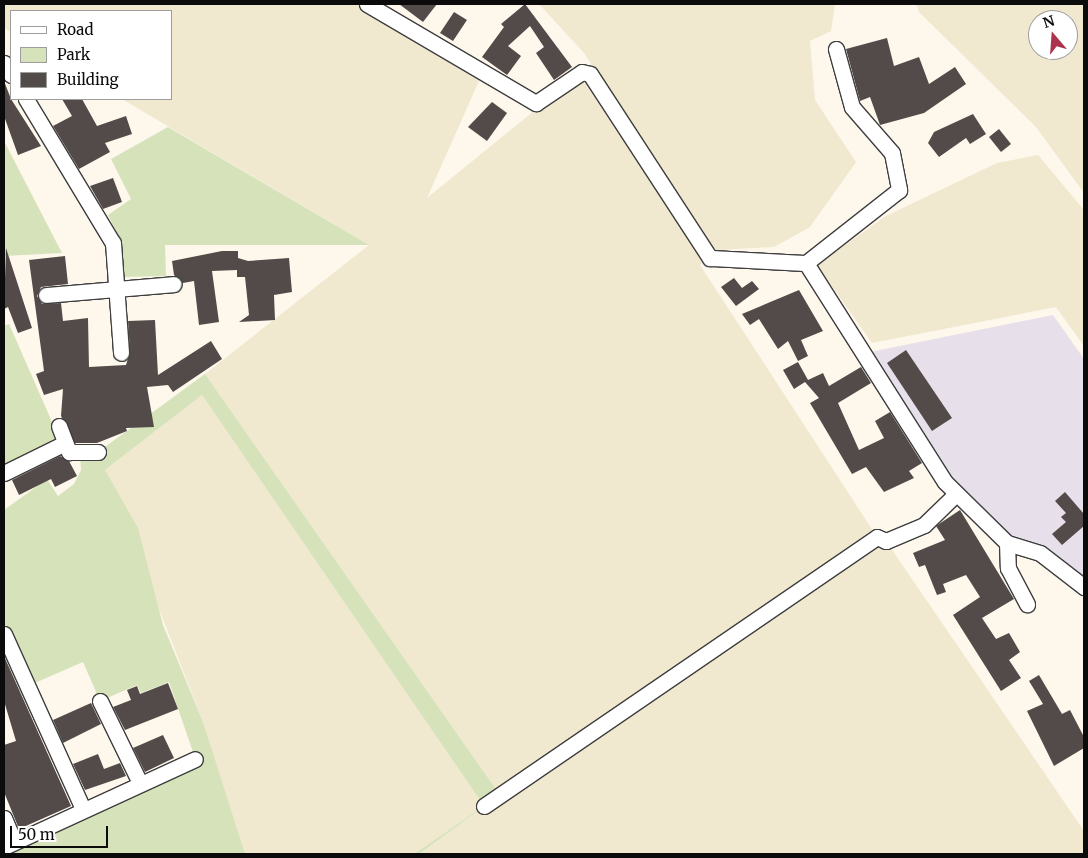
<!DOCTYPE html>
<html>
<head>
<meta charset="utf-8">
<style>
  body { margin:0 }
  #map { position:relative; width:1088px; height:858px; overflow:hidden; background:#fdf7ec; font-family:Merriweather,serif }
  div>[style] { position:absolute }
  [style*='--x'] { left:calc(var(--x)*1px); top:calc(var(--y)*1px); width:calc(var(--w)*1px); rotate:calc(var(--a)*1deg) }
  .industrial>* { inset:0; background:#e7e0ea }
  .farmland>* { inset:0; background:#f0e8cf }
  .green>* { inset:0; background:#d6e3ba }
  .building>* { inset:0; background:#534b49 }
  .roads { filter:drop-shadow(1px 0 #3e3e3e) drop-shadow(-1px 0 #3e3e3e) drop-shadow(0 1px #3e3e3e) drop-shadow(0 -1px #3e3e3e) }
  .street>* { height:15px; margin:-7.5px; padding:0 7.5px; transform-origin:7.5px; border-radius:7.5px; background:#fff }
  span { translate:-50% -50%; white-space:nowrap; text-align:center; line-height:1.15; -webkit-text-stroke:5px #fff; paint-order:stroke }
  .frame { position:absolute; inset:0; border:5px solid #0b0b0b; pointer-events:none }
  .legend { position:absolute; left:10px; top:10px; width:162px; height:90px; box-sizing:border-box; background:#fff; border:1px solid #9d9d9d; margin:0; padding:6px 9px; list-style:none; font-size:15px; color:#0b0b0b }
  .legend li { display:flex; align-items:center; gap:10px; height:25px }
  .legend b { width:25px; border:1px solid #9d9d9d }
  .north { position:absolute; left:1028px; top:10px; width:50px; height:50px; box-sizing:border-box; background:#fff; border:1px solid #9d9d9d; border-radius:50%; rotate:342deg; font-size:14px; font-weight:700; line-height:20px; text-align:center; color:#0b0b0b }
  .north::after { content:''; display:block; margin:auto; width:18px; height:22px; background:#ac334c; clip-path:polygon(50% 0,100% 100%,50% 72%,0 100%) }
  .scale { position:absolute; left:10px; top:826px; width:98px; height:22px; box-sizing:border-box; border:2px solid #0b0b0b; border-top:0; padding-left:6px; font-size:15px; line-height:18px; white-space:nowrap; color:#0b0b0b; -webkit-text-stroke:4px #fff; paint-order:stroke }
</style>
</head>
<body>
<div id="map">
  <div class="industrial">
    <i style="clip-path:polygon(1053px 315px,1084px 359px,1084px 587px,1040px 553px,1007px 543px,967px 506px,865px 353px)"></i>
  </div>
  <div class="farmland">
    <i style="clip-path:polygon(4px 4px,358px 4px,482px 74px,427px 198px,582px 72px,710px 258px,700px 265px,877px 537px,886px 541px,1084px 831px,1084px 854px,419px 854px,500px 795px,205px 374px,369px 245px,122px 99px,171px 99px,171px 11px,11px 11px,11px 32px,4px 28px)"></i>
    <i style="clip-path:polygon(539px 4px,835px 4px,831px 31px,810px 41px,815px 100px,856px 162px,810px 227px,774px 247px,714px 250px,584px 53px)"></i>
    <i style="clip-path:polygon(evenodd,916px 4px,1084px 4px,1084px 193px,1036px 127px,919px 12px,916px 4px,1038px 20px,1068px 20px,1068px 50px,1038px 50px,1038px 20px)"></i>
    <i style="clip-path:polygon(1038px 155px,1084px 210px,1084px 346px,1056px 307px,872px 343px,817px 265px,886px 216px,997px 163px)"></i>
    <i style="clip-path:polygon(202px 395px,484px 806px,414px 854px,245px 854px,242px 850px,203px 722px,105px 470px)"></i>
  </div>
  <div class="green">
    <i style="clip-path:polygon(168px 127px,369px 245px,165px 245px,166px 276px,124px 277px,122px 243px,108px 215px,131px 199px,111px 159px)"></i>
    <i style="clip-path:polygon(4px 141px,62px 253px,4px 256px)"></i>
    <i style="clip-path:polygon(9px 324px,60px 440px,4px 468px,4px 326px)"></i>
    <i style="clip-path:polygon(205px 374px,500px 795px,419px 854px,414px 854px,484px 806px,202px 395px,105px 470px,138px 528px,163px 625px,203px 722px,245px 854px,4px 854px,195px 758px,169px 682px,141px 693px,137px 685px,100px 701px,83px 662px,28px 686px,4px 634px,4px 510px,47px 479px,58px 496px,74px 484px,81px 470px,80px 455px,98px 452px)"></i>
  </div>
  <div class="building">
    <i style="clip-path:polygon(399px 4px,437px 4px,423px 22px)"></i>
    <i style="clip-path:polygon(525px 4px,572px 67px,554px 80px,536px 53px,544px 47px,530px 26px,508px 46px,521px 56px,507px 75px,482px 57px,504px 27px,501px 24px)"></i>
    <i style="clip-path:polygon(454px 12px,467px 20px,453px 41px,440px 33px)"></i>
    <i style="clip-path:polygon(887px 38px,894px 66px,919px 57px,929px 84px,955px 67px,966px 84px,924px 113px,880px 125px,870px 97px,860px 101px,846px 49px)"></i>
    <i style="clip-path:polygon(4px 81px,11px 99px,41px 146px,18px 155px,4px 116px)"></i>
    <i style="clip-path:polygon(62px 99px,82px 99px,97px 126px,126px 116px,132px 134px,105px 143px,110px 152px,79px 169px,53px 126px,72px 116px)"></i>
    <i style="clip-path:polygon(492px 102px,507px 113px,487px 141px,468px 127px)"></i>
    <i style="clip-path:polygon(973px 114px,986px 134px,970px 144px,966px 138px,939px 157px,928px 143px,934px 132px)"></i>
    <i style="clip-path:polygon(999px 129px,1011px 144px,1001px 152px,989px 137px)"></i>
    <i style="clip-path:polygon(113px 178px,122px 202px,103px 209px,90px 186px)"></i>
    <i style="clip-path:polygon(6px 248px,32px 328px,18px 333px,8px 307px,4px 309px)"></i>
    <i style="clip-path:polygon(222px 251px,238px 251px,238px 258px,248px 261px,289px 258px,292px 292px,274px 295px,275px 320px,239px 322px,249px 315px,245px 277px,237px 277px,237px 270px,212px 271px,219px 322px,199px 325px,194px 281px,183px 283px,174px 275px,172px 261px)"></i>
    <i style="clip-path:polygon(65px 256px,68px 284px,41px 287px,37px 296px,42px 304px,61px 303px,63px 321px,88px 318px,89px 367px,126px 365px,130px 352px,128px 321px,155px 320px,158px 375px,211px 341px,222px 359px,173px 392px,168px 385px,147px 387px,154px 427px,126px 428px,127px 431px,97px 443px,75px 443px,61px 416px,63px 389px,44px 395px,36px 374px,44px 371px,29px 260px)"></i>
    <i style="clip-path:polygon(734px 278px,742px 288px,752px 281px,759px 289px,736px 306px,721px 287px)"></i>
    <i style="clip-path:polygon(799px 290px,823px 331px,801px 340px,808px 356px,798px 361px,788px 341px,778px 349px,759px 319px,750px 325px,742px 314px)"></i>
    <i style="clip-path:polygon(906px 350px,952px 418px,932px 431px,887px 363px)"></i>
    <i style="clip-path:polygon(798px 362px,808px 380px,823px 373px,829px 386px,861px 367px,871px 383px,838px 403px,859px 450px,884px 438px,875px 421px,890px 412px,922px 463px,909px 471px,914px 478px,884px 492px,866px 467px,852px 474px,810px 403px,819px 398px,805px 382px,794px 389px,783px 370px)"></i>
    <i style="clip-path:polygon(60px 456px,69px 461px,77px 476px,55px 487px,51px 479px,19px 495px,12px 480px)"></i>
    <i style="clip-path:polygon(1065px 492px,1084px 514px,1084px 526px,1062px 545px,1052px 534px,1066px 522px,1061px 517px,1066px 513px,1055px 501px)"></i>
    <i style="clip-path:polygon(960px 510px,1014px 599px,982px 618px,996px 639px,1009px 633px,1020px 652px,1009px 660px,1021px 678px,1001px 691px,953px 615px,980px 597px,966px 575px,943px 584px,946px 592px,937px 595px,925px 565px,919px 567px,913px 553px,945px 540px,936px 526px)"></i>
    <i style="clip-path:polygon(4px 656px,71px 806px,19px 829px,4px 792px,4px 745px,16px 741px,4px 701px)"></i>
    <i style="clip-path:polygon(1039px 675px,1062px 714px,1070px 710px,1084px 737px,1084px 748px,1054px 766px,1027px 711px,1043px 704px,1029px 681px)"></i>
    <i style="clip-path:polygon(168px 683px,178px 709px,125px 730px,113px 707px,131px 700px,127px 690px,137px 686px,140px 694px)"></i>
    <i style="clip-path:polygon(91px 703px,101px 724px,63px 743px,53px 720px)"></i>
    <i style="clip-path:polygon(163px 735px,174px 758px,145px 772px,133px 748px)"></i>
    <i style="clip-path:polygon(98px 754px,104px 769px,120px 763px,126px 776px,85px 790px,73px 764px)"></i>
  </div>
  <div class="roads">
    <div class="street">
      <i style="--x:367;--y:4;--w:196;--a:30.4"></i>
      <i style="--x:536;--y:103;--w:55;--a:-34"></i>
      <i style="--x:582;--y:72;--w:8;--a:14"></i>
      <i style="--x:590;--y:74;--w:220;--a:56.9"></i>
      <i style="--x:710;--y:258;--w:96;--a:3"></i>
      <i style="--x:836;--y:49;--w:60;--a:74.6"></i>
      <i style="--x:852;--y:107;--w:61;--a:49"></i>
      <i style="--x:892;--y:153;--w:38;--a:79"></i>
      <i style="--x:899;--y:190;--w:118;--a:141.9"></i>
      <i style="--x:806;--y:263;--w:259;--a:57.6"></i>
      <i style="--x:945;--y:482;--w:87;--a:44.5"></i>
      <i style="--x:1007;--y:543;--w:25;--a:88"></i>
      <i style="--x:1008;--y:568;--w:41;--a:62.2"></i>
      <i style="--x:4;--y:63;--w:14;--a:60"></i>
      <i style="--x:26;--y:99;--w:168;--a:58.9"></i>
      <i style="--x:113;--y:243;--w:110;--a:85.8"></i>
      <i style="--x:46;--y:295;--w:128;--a:-4.9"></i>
      <i style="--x:59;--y:426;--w:28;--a:69"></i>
      <i style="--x:69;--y:452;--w:29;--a:0"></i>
      <i style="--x:4;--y:473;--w:68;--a:-26.2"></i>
      <i style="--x:1007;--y:543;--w:34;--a:17"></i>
      <i style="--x:1040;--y:553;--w:56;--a:37.7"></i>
      <i style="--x:4;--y:634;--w:192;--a:65.7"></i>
      <i style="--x:100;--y:701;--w:91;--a:64"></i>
      <i style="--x:484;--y:806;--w:476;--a:-34.4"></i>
      <i style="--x:877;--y:537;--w:10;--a:24"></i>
      <i style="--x:886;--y:541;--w:41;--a:-22.8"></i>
      <i style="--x:924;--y:525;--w:45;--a:-44.1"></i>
      <i style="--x:4;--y:818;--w:26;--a:67"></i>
      <i style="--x:4;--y:847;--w:210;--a:-24.7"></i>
    </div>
  </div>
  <div class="frame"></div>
  <ul class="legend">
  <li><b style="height:6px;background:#fff"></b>Road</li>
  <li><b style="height:14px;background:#d6e3ba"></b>Park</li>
  <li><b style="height:14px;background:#534b49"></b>Building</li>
  </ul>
  <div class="north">N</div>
  <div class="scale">50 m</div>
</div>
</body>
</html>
